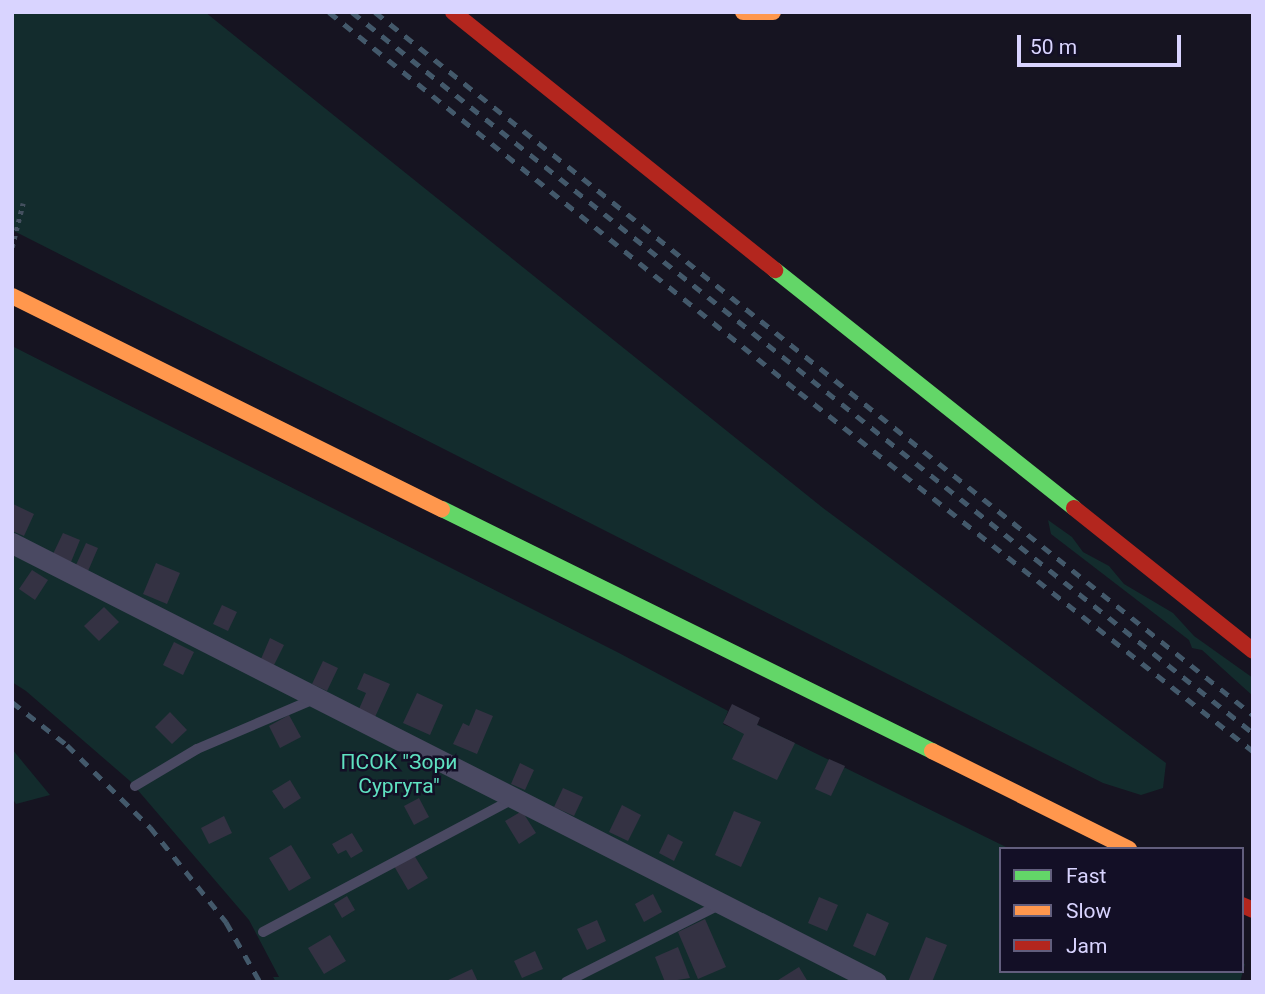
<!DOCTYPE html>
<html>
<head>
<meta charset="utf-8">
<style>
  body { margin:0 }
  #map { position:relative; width:1265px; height:994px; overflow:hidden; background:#161421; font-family:Roboto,sans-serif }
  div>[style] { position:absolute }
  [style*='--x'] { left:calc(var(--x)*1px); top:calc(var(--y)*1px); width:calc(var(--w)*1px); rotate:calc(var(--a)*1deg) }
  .green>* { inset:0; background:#132c2d }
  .building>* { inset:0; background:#343243 }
  .path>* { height:4.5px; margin-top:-2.25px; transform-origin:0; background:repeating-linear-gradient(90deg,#44505f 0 3.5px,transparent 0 8.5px) }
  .lane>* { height:10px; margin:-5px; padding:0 5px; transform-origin:5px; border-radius:5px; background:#4a4962 }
  .street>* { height:21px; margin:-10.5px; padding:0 10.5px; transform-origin:10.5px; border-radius:10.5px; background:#4a4962 }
  .fast>* { height:16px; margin:-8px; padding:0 8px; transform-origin:8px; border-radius:8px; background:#63d668 }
  .slow>* { height:16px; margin:-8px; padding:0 8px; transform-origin:8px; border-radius:8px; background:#ff974d }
  .jam>* { height:16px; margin:-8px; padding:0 8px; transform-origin:8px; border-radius:8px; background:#b3261e }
  .rail>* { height:5px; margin-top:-2.5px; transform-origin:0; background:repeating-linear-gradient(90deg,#43596b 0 10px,transparent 0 19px) }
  span { translate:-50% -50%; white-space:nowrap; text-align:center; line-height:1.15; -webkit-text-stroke:5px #130f26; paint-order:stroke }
  .park-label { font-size:21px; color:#5fe0c0 }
  .frame { position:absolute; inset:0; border:14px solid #d9d4ff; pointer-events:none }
  .legend { position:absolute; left:999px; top:847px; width:245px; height:126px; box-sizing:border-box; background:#130f26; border:2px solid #625e7d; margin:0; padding:9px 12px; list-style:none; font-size:21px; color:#d9d4ff }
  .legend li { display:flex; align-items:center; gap:14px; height:35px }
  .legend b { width:35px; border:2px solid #625e7d }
  .scale { position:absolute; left:1017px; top:35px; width:164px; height:32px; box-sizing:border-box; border:4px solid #d9d4ff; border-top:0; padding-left:9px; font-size:21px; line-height:24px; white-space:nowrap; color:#d9d4ff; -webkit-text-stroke:5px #130f26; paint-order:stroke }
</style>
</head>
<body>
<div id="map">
  <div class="green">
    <i style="clip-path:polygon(12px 12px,205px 12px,823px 508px,1166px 763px,1163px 788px,1141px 795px,1103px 783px,12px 230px)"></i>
    <i style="clip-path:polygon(12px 346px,619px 653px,728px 711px,723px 724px,744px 733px,750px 721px,1010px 849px,1001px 849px,1001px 971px,1242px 971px,1242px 963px,1245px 964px,1240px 982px,276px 982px,273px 977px,279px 977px,249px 920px,130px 781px,26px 691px,12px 682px)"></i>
    <i style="clip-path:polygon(1048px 520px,1072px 537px,1083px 552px,1109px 566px,1124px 584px,1173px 613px,1194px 636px,1253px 678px,1253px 696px,1202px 650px,1192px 648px,1189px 640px,1051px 534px)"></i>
    <i style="clip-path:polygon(12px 749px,50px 795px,16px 804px,12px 798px)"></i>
  </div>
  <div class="building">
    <i style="clip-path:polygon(13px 504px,34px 514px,24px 536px,12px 531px)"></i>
    <i style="clip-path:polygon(63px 533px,80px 540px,71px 562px,53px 554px)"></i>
    <i style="clip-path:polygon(86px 543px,98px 548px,88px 571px,76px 565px)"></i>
    <i style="clip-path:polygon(156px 563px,180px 573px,167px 604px,143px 594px)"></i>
    <i style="clip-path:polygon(32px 570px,48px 580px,35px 600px,19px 589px)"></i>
    <i style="clip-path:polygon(222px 605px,237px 612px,228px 631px,213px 624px)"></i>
    <i style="clip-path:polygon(104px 607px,119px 622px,99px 641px,84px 626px)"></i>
    <i style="clip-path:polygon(270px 638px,284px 645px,274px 665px,261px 659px)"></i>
    <i style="clip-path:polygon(174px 642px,194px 652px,183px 675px,163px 665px)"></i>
    <i style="clip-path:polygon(323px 661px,338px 668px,327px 691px,312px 684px)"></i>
    <i style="clip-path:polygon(364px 673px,390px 684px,375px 717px,359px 709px,366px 693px,357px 689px)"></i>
    <i style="clip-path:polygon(417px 693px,443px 705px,430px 735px,403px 723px)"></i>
    <i style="clip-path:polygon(732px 704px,760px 718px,757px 725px,795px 743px,777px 780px,732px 759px,744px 734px,723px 723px)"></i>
    <i style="clip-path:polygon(476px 709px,493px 716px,477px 754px,453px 744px,463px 723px,469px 726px)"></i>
    <i style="clip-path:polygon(170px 712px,187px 730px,172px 744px,155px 727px)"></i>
    <i style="clip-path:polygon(289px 715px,301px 737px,280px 748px,269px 726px)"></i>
    <i style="clip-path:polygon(829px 759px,845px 766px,831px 796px,815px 789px)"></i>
    <i style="clip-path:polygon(520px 763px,534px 770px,525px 790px,511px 784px)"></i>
    <i style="clip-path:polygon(290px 780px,301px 798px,284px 809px,272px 791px)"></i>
    <i style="clip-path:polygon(563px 788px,583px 797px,574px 816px,554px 807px)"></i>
    <i style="clip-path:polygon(419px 798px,429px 817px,414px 825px,404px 806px)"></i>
    <i style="clip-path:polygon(622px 805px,641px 815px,628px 841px,609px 832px)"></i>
    <i style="clip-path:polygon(522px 811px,536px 833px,519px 844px,505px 821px)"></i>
    <i style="clip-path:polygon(734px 811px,761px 822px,741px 867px,715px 855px)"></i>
    <i style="clip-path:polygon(224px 816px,232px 833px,209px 844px,201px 828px)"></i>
    <i style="clip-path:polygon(352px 833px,363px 851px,351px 858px,346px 850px,338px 854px,332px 844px)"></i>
    <i style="clip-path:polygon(668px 834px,683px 842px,674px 861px,659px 853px)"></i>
    <i style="clip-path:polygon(291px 845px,311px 878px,289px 891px,269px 858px)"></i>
    <i style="clip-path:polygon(414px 855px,428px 878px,408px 890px,394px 866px)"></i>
    <i style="clip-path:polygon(653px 894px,662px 912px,644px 922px,635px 904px)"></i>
    <i style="clip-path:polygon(347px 896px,355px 910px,342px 918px,334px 904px)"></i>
    <i style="clip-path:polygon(819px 897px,838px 905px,827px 931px,808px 923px)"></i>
    <i style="clip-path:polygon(867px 913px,889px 923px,875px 956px,853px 946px)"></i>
    <i style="clip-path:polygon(705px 919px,726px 967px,698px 979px,678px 932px)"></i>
    <i style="clip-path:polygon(597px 920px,606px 941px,587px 950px,577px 929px)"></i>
    <i style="clip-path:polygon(330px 935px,346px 961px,324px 974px,308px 948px)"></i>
    <i style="clip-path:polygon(926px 937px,947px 945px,932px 982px,908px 982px)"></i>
    <i style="clip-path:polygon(678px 947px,690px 978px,665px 982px,655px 957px)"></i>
    <i style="clip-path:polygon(535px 951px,543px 969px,522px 978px,514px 961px)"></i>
    <i style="clip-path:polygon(799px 967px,808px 982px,775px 982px)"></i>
    <i style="clip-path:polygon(472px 969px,478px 982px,444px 982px)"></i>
  </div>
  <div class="path">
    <i style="--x:12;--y:247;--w:45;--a:-76"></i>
  </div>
  <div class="lane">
    <i style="--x:135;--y:786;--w:72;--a:-30.8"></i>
    <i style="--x:197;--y:749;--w:127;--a:-23.1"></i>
    <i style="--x:263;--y:932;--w:283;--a:-28"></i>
    <i style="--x:566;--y:982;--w:174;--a:-26.7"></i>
  </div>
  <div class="street">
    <i style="--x:12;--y:543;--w:969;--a:26.94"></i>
  </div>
  <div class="fast">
    <i style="--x:775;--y:270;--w:382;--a:38.5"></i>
    <i style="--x:442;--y:509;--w:547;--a:26.28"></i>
  </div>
  <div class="slow">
    <i style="--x:743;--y:12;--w:30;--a:0"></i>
    <i style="--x:12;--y:296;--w:480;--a:26.4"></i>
    <i style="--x:932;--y:751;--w:220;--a:26.4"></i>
  </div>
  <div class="jam">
    <i style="--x:453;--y:12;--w:413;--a:38.7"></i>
    <i style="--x:1074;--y:508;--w:229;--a:38.6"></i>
    <i style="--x:1242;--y:905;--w:12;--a:24"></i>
  </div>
  <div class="rail">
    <i style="--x:329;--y:12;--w:604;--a:38.96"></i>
    <i style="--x:799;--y:392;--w:579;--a:38.34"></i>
    <i style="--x:352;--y:12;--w:1154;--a:38.67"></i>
    <i style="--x:375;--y:12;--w:1125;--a:38.68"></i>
    <i style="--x:12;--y:702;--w:70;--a:38"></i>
    <i style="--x:67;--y:745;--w:117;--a:44.7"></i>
    <i style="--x:150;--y:827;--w:122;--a:51.3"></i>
    <i style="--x:226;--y:922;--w:69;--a:60.5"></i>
  </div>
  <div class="park-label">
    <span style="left:399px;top:774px">ПСОК "Зори<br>Сургута"</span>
  </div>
  <div class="frame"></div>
  <ul class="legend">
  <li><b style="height:9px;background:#63d668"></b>Fast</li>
  <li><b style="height:9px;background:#ff974d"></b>Slow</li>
  <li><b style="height:9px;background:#b3261e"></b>Jam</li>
  </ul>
  <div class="scale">50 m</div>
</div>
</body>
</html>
